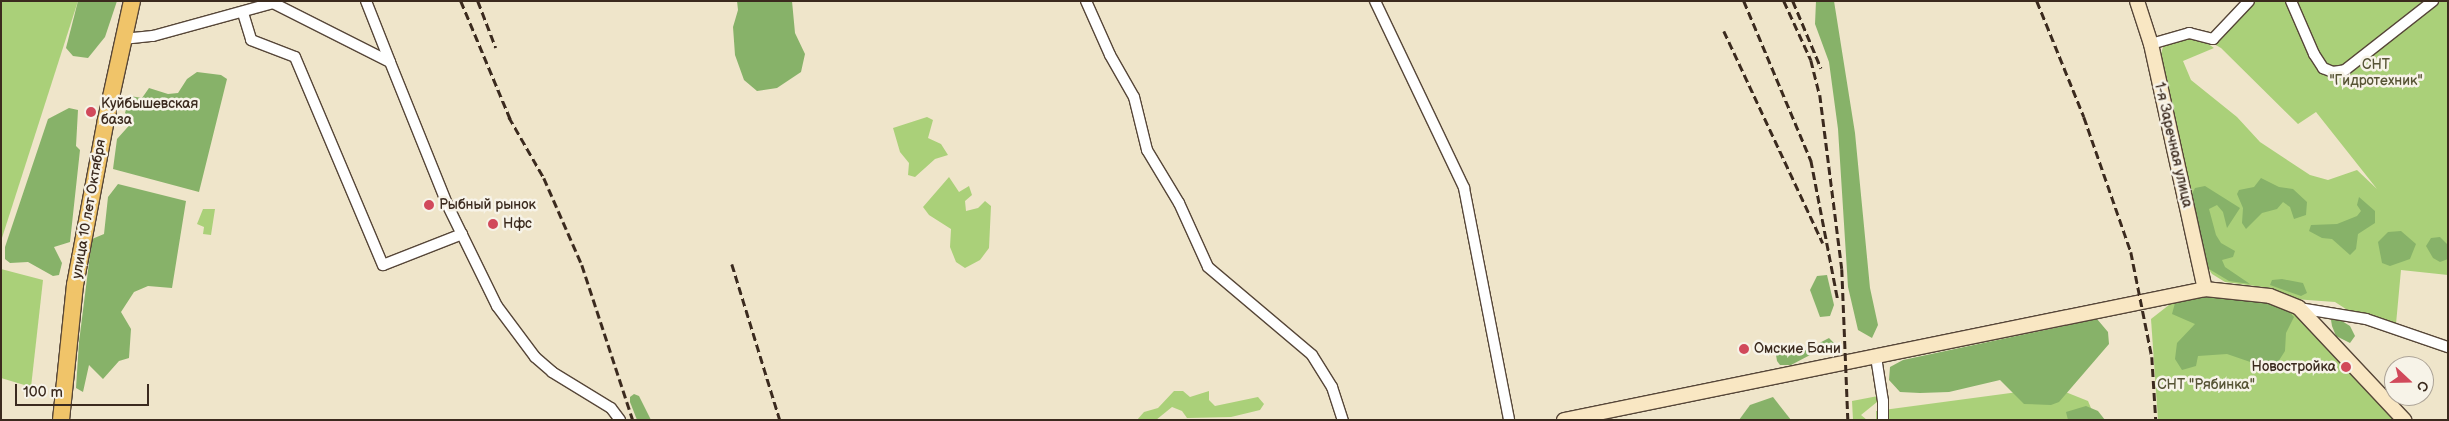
<!DOCTYPE html>
<html>
<head>
<meta charset="utf-8">
<style>
  body { margin:0 }
  #map { position:relative; width:2449px; height:421px; overflow:hidden; background:#efe5ca; font-family:"Balsamiq Sans",sans-serif }
  div>[style] { position:absolute }
  [style*='--x'] { left:calc(var(--x)*1px); top:calc(var(--y)*1px); width:calc(var(--w)*1px); rotate:calc(var(--a)*1deg) }
  .green>* { inset:0; background:#aad079 }
  .forest>* { inset:0; background:#87b269 }
  .roads { filter:drop-shadow(1px 0 #564638) drop-shadow(-1px 0 #564638) drop-shadow(0 1px #564638) drop-shadow(0 -1px #564638) }
  .street>* { height:10px; margin:-5px; padding:0 5px; transform-origin:5px; border-radius:5px; background:#fff }
  .secondary>* { height:14px; margin:-7px; padding:0 7px; transform-origin:7px; border-radius:7px; background:#f9e7c3 }
  .primary>* { height:16px; margin:-8px; padding:0 8px; transform-origin:8px; border-radius:8px; background:#f0c469 }
  .rail>* { height:2.5px; margin-top:-1.25px; transform-origin:0; background:repeating-linear-gradient(90deg,#3b2a1e 0 8px,transparent 0 12px) }
  .dots>* { width:14px; height:14px; translate:-50% -50%; box-sizing:border-box; border:2px solid #f7f3e8; border-radius:50% }
  span { translate:-50% -50%; white-space:nowrap; text-align:center; line-height:1.15; -webkit-text-stroke:5px #f7f3e8; paint-order:stroke }
  .park-label { font-size:14px; color:#575435 }
  .poi-label { font-size:14px; color:#3b2a1e }
  .left { translate:0 -50%; text-align:left }
  .right { translate:-100% -50%; text-align:right }
  .street-label { font-size:14px; color:#3b2a1e }
  .frame { position:absolute; inset:0; border:2px solid #3b2a1e; pointer-events:none }
  .north { position:absolute; left:2384px; top:356px; width:50px; height:50px; box-sizing:border-box; background:#f7f3e8; border:1px solid #aca397; border-radius:50%; rotate:111deg; font-size:14px; font-weight:700; line-height:20px; text-align:center; color:#3b2a1e }
  .north::after { content:''; display:block; margin:auto; width:18px; height:22px; background:#d1495b; clip-path:polygon(50% 0,100% 100%,50% 72%,0 100%) }
  .scale { position:absolute; left:15px; top:384px; width:134px; height:22px; box-sizing:border-box; border:2px solid #3b2a1e; border-top:0; padding-left:6px; font-size:15px; line-height:18px; white-space:nowrap; color:#3b2a1e; -webkit-text-stroke:4px #f7f3e8; paint-order:stroke }
</style>
</head>
<body>
<div id="map">
  <div class="green">
    <i style="clip-path:polygon(1px 1px,78px 1px,1px 241px)"></i>
    <i style="clip-path:polygon(2242px 1px,2448px 1px,2448px 275px,2401px 270px,2396px 324px,2349px 311px,2335px 302px,2294px 299px,2270px 288px,2225px 282px,2212px 274px,2206px 265px,2160px 57px,2163px 47px,2183px 39px,2201px 39px,2214px 48px,2183px 61px,2191px 80px,2237px 117px,2260px 142px,2310px 175px,2328px 180px,2357px 170px,2377px 189px,2316px 112px,2298px 124px,2221px 48px,2205px 39px)"></i>
    <i style="clip-path:polygon(927px 117px,933px 120px,928px 138px,941px 144px,948px 155px,935px 159px,915px 177px,908px 175px,909px 163px,900px 152px,893px 128px)"></i>
    <i style="clip-path:polygon(949px 177px,959px 192px,969px 186px,972px 195px,965px 201px,966px 211px,978px 208px,985px 201px,991px 206px,989px 248px,980px 260px,965px 268px,956px 262px,950px 247px,951px 229px,929px 215px,923px 207px)"></i>
    <i style="clip-path:polygon(203px 209px,215px 209px,211px 235px,203px 234px,204px 227px,197px 224px)"></i>
    <i style="clip-path:polygon(1px 269px,43px 280px,31px 387px,1px 378px)"></i>
    <i style="clip-path:polygon(2218px 293px,2288px 308px,2397px 420px,2158px 420px,2151px 319px,2174px 301px)"></i>
    <i style="clip-path:polygon(2033px 390px,2063px 391px,2088px 401px,2096px 420px,1876px 420px,1876px 411px)"></i>
    <i style="clip-path:polygon(1174px 391px,1183px 391px,1190px 397px,1209px 391px,1209px 400px,1215px 406px,1258px 397px,1264px 404px,1260px 410px,1231px 417px,1187px 418px,1182px 411px,1172px 407px,1156px 420px,1137px 420px,1144px 412px,1158px 408px)"></i>
    <i style="clip-path:polygon(1878px 396px,1877px 402px,1861px 415px,1867px 420px,1853px 420px,1852px 401px)"></i>
  </div>
  <div class="forest">
    <i style="clip-path:polygon(78px 1px,117px 1px,105px 37px,88px 58px,73px 56px,66px 48px)"></i>
    <i style="clip-path:polygon(737px 1px,792px 1px,795px 33px,805px 54px,801px 72px,777px 88px,757px 91px,744px 80px,735px 55px,733px 27px,738px 10px)"></i>
    <i style="clip-path:polygon(1816px 1px,1834px 1px,1855px 133px,1870px 288px,1878px 325px,1872px 338px,1858px 330px,1848px 287px,1838px 129px,1829px 62px,1815px 24px)"></i>
    <i style="clip-path:polygon(197px 72px,221px 75px,227px 79px,199px 192px,113px 169px,117px 139px,134px 120px,125px 113px,130px 96px,142px 98px,149px 88px,168px 94px,178px 93px,187px 79px)"></i>
    <i style="clip-path:polygon(69px 108px,78px 110px,76px 146px,80px 150px,70px 242px,54px 247px,62px 263px,59px 275px,53px 276px,28px 262px,10px 263px,5px 259px,5px 247px,48px 119px)"></i>
    <i style="clip-path:polygon(2261px 178px,2279px 187px,2293px 189px,2307px 202px,2306px 215px,2294px 219px,2290px 207px,2283px 202px,2277px 209px,2262px 213px,2246px 229px,2242px 223px,2243px 208px,2237px 194px,2239px 190px,2254px 187px)"></i>
    <i style="clip-path:polygon(118px 184px,186px 201px,172px 288px,148px 286px,134px 292px,121px 312px,131px 329px,129px 358px,119px 361px,103px 379px,89px 365px,83px 392px,76px 388px,79px 342px,92px 239px,104px 234px,108px 197px)"></i>
    <i style="clip-path:polygon(2205px 186px,2240px 208px,2227px 228px,2223px 212px,2217px 205px,2209px 209px,2216px 235px,2221px 243px,2235px 251px,2233px 257px,2222px 260px,2225px 267px,2250px 284px,2229px 281px,2209px 269px,2191px 196px,2195px 188px)"></i>
    <i style="clip-path:polygon(2359px 197px,2375px 211px,2375px 223px,2358px 234px,2356px 249px,2350px 255px,2332px 239px,2322px 238px,2309px 231px,2311px 225px,2337px 224px,2357px 216px,2361px 211px,2357px 205px)"></i>
    <i style="clip-path:polygon(2401px 231px,2416px 244px,2410px 259px,2390px 266px,2382px 263px,2378px 242px,2388px 232px)"></i>
    <i style="clip-path:polygon(2440px 237px,2447px 244px,2448px 259px,2440px 262px,2433px 258px,2426px 246px,2431px 238px)"></i>
    <i style="clip-path:polygon(1827px 275px,1834px 305px,1830px 316px,1820px 317px,1810px 290px,1817px 276px)"></i>
    <i style="clip-path:polygon(2282px 279px,2303px 283px,2307px 293px,2301px 296px,2270px 285px,2272px 280px)"></i>
    <i style="clip-path:polygon(2218px 295px,2271px 302px,2285px 307px,2294px 317px,2286px 333px,2285px 351px,2278px 362px,2262px 366px,2227px 354px,2198px 356px,2196px 366px,2182px 370px,2175px 359px,2177px 343px,2195px 324px,2172px 314px,2175px 303px)"></i>
    <i style="clip-path:polygon(2337px 318px,2350px 326px,2355px 336px,2350px 343px,2336px 336px,2332px 326px,2331px 320px)"></i>
    <i style="clip-path:polygon(2097px 319px,2108px 332px,2109px 344px,2059px 402px,2051px 405px,2024px 404px,2000px 380px,1949px 392px,1920px 393px,1900px 392px,1889px 380px,1890px 367px,1903px 360px)"></i>
    <i style="clip-path:polygon(1829px 338px,1834px 343px,1832px 350px,1824px 354px,1812px 354px,1791px 365px,1780px 365px,1777px 361px,1776px 355px,1783px 350px,1798px 354px)"></i>
    <i style="clip-path:polygon(634px 394px,639px 396px,651px 420px,637px 420px,630px 402px,630px 397px)"></i>
    <i style="clip-path:polygon(1773px 397px,1791px 420px,1739px 420px,1750px 405px)"></i>
    <i style="clip-path:polygon(2086px 406px,2098px 411px,2105px 420px,2068px 420px,2066px 412px)"></i>
  </div>
  <div class="roads">
    <div class="street">
      <i style="--x:366;--y:1;--w:66;--a:68.5"></i>
      <i style="--x:1086;--y:1;--w:59;--a:66"></i>
      <i style="--x:1110;--y:55;--w:48;--a:60.3"></i>
      <i style="--x:1134;--y:97;--w:55;--a:76.2"></i>
      <i style="--x:1147;--y:150;--w:62;--a:58.9"></i>
      <i style="--x:1179;--y:203;--w:70;--a:65.6"></i>
      <i style="--x:1208;--y:267;--w:136;--a:40.2"></i>
      <i style="--x:1312;--y:355;--w:38;--a:58"></i>
      <i style="--x:1332;--y:387;--w:35;--a:72"></i>
      <i style="--x:1375;--y:1;--w:207;--a:64.5"></i>
      <i style="--x:1464;--y:188;--w:236;--a:79"></i>
      <i style="--x:2291;--y:1;--w:58;--a:66.5"></i>
      <i style="--x:2314;--y:54;--w:17;--a:57"></i>
      <i style="--x:2323;--y:68;--w:11;--a:22"></i>
      <i style="--x:2333;--y:72;--w:12;--a:-9"></i>
      <i style="--x:2345;--y:70;--w:112;--a:-38.1"></i>
      <i style="--x:243;--y:13;--w:28;--a:73"></i>
      <i style="--x:251;--y:40;--w:47;--a:21.1"></i>
      <i style="--x:295;--y:57;--w:226;--a:67.1"></i>
      <i style="--x:383;--y:265;--w:85;--a:-21.4"></i>
      <i style="--x:123;--y:39;--w:30;--a:-6"></i>
      <i style="--x:153;--y:36;--w:124;--a:-15.4"></i>
      <i style="--x:273;--y:3;--w:131;--a:26.8"></i>
      <i style="--x:390;--y:62;--w:153;--a:68.1"></i>
      <i style="--x:447;--y:204;--w:114;--a:63.9"></i>
      <i style="--x:497;--y:306;--w:64;--a:53.3"></i>
      <i style="--x:535;--y:357;--w:23;--a:41"></i>
      <i style="--x:552;--y:372;--w:69;--a:31.4"></i>
      <i style="--x:611;--y:408;--w:15;--a:53"></i>
      <i style="--x:2151;--y:44;--w:40;--a:-16"></i>
      <i style="--x:2189;--y:33;--w:25;--a:14"></i>
      <i style="--x:2213;--y:39;--w:52;--a:-46.5"></i>
      <i style="--x:2299;--y:308;--w:68;--a:9.3"></i>
      <i style="--x:2366;--y:319;--w:87;--a:18.9"></i>
      <i style="--x:1876;--y:357;--w:45;--a:81"></i>
      <i style="--x:1883;--y:401;--w:19;--a:90"></i>
    </div>
    <div class="secondary">
      <i style="--x:2137;--y:1;--w:45;--a:72"></i>
      <i style="--x:2151;--y:44;--w:251;--a:77.6"></i>
      <i style="--x:1564;--y:420;--w:654;--a:-11.55"></i>
      <i style="--x:2205;--y:289;--w:65;--a:6.1"></i>
      <i style="--x:2270;--y:296;--w:31;--a:22"></i>
      <i style="--x:2299;--y:308;--w:154;--a:46.8"></i>
    </div>
    <div class="primary">
      <i style="--x:61;--y:420;--w:136;--a:-84.1"></i>
      <i style="--x:75;--y:285;--w:168;--a:-79.4"></i>
      <i style="--x:106;--y:120;--w:122;--a:-77.7"></i>
    </div>
  </div>
  <div class="rail">
    <i style="--x:461;--y:1;--w:132;--a:67.3"></i>
    <i style="--x:478;--y:1;--w:50;--a:69"></i>
    <i style="--x:1744;--y:1;--w:173;--a:67.2"></i>
    <i style="--x:1811;--y:160;--w:143;--a:79.1"></i>
    <i style="--x:1784;--y:1;--w:65;--a:65.4"></i>
    <i style="--x:1811;--y:60;--w:36;--a:76"></i>
    <i style="--x:1820;--y:95;--w:175;--a:82.8"></i>
    <i style="--x:1842;--y:269;--w:151;--a:87.7"></i>
    <i style="--x:1793;--y:1;--w:73;--a:67.3"></i>
    <i style="--x:2037;--y:1;--w:125;--a:67.9"></i>
    <i style="--x:2084;--y:117;--w:143;--a:70.8"></i>
    <i style="--x:2131;--y:252;--w:107;--a:78.7"></i>
    <i style="--x:2152;--y:357;--w:63;--a:86.4"></i>
    <i style="--x:1724;--y:31;--w:234;--a:65"></i>
    <i style="--x:509;--y:117;--w:70;--a:60.2"></i>
    <i style="--x:544;--y:178;--w:95;--a:66.4"></i>
    <i style="--x:582;--y:265;--w:163;--a:71.8"></i>
    <i style="--x:732;--y:264;--w:163;--a:72.9"></i>
  </div>
  <div class="dots">
    <i style="left:91px;top:112px;background:#d1495b"></i>
    <i style="left:429px;top:205px;background:#d1495b"></i>
    <i style="left:493px;top:224px;background:#d1495b"></i>
    <i style="left:1744px;top:349px;background:#d1495b"></i>
    <i style="left:2346px;top:367px;background:#d1495b"></i>
  </div>
  <div class="park-label">
    <span style="left:2376px;top:73px">СНТ<br>"Гидротехник"</span>
    <span style="left:2206px;top:385px">СНТ "Рябинка"</span>
  </div>
  <div class="poi-label">
    <span class="left" style="left:101px;top:112px">Куйбышевская<br>база</span>
    <span class="left" style="left:439px;top:205px">Рыбный рынок</span>
    <span class="left" style="left:503px;top:224px">Нфс</span>
    <span class="left" style="left:1754px;top:349px">Омские Бани</span>
    <span class="right" style="left:2336px;top:367px">Новостройка</span>
  </div>
  <div class="street-label">
    <span style="left:2173px;top:145px;rotate:77deg">1-я Заречная улица</span>
    <span style="left:89px;top:209px;rotate:-80deg">улица 10 лет Октября</span>
  </div>
  <div class="frame"></div>
  <div class="north">С</div>
  <div class="scale">100 m</div>
</div>
</body>
</html>
